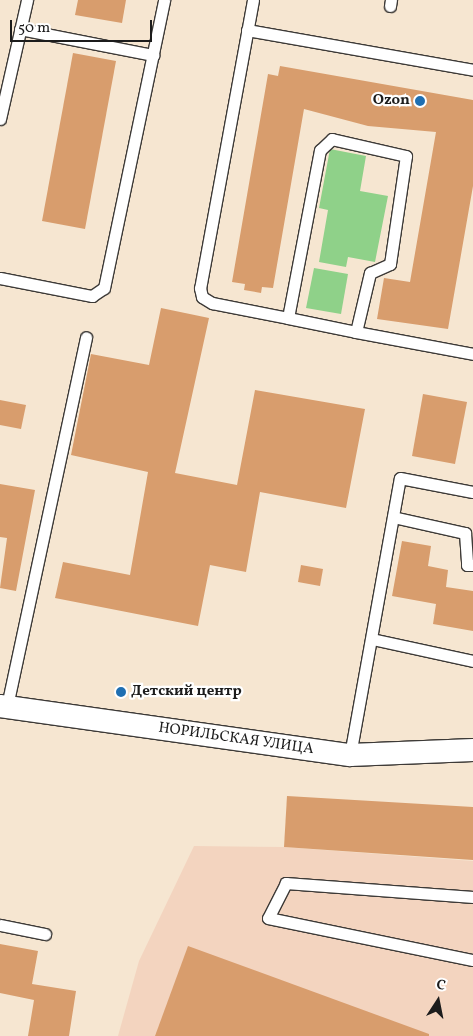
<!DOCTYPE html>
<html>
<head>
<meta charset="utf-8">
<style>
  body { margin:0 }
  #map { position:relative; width:473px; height:1036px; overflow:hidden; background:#f6e6d1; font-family:Vollkorn,serif }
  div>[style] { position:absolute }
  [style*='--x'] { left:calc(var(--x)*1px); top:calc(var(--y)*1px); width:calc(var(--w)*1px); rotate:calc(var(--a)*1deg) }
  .built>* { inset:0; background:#f3d4bf }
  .green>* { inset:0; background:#8fd189 }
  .building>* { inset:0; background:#d89d6d }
  .roads { filter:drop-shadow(1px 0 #3d3a37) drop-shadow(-1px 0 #3d3a37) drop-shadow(0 1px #3d3a37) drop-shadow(0 -1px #3d3a37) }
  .lane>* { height:11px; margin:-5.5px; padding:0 5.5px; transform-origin:5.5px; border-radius:5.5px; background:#fff }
  .street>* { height:22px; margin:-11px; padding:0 11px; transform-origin:11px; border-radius:11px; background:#fff }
  .dots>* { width:14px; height:14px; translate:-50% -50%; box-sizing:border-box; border:2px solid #fff; border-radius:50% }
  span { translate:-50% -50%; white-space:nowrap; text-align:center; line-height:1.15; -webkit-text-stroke:4.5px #fff; paint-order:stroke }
  .poi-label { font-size:15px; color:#1c1c1c; font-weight:700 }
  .right { translate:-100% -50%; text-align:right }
  .left { translate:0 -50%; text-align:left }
  .street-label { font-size:15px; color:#1c1c1c }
  .north { position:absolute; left:413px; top:976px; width:50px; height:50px; -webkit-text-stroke:4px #fff; paint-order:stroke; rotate:11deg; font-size:14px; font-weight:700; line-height:20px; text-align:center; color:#1c1c1c }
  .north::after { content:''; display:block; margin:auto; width:18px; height:22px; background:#1c1c1c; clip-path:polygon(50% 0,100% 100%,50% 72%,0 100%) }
  .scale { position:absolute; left:10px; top:20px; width:142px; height:22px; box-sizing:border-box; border:2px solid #1c1c1c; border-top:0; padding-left:6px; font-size:15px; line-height:18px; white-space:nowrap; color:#1c1c1c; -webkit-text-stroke:4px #fff; paint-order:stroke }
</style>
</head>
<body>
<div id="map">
  <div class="built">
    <i style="clip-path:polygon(194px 846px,284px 847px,473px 861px,473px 1036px,118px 1036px,139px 961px)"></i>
  </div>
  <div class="green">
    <i style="clip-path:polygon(330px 149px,366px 156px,360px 191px,388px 196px,375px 262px,348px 257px,346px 267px,319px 262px,328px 210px,319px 208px)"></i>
    <i style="clip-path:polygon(314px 268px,348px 274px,341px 314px,306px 308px)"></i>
  </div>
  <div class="building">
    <i style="clip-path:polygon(78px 0,126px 0,122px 23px,75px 15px)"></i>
    <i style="clip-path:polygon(73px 53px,116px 61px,85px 229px,42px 221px)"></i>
    <i style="clip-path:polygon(280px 66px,473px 100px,473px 186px,448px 329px,377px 319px,384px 278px,410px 282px,436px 132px,368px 126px,304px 109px,273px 288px,262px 287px,261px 293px,244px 290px,245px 284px,232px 282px,268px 74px,278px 76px)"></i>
    <i style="clip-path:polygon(161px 308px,209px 318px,175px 473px,237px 485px,255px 390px,365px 409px,346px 508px,260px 492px,246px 572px,210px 565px,198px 626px,55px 598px,63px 562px,130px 575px,148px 472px,71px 455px,91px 354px,149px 365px)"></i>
    <i style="clip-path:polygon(423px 394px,467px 402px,455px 464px,412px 456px)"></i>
    <i style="clip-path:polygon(0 400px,26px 405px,21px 429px,0 425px)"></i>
    <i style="clip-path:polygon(0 484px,35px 490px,16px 591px,0 588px,7px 538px,0 537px)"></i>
    <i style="clip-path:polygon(402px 541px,431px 546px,428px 566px,448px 570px,446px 587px,473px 591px,473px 631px,433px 624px,436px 604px,392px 596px)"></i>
    <i style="clip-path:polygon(301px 565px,323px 569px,320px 586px,298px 582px)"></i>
    <i style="clip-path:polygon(287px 796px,473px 807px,473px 860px,284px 847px)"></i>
    <i style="clip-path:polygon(0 944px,38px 951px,32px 984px,76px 991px,69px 1036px,28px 1036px,34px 1000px,0 993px)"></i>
    <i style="clip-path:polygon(188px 946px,429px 1034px,429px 1036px,155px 1036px)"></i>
  </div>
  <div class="roads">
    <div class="lane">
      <i style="--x:253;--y:0;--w:293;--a:100.4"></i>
      <i style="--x:200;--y:288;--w:9;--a:77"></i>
      <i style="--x:202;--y:297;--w:12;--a:31"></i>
      <i style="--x:212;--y:303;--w:77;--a:11.2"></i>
      <i style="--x:390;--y:6;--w:6;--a:-81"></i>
      <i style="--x:20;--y:29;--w:136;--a:11.1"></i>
      <i style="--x:247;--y:30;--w:230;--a:10"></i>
      <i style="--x:0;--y:119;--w:122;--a:-77.2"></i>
      <i style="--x:0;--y:278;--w:94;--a:11.1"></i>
      <i style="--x:92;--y:296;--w:14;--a:-34"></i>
      <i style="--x:104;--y:288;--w:294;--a:-78.2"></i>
      <i style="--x:356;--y:332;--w:61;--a:-76.7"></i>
      <i style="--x:370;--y:273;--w:22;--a:-24"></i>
      <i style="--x:390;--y:264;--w:109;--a:-81.6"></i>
      <i style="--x:406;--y:156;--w:76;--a:-167.1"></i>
      <i style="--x:332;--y:139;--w:16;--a:137"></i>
      <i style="--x:320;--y:150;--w:171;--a:100.8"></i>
      <i style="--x:288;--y:318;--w:69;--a:11.6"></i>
      <i style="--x:356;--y:332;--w:119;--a:10.6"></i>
      <i style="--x:393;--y:517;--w:74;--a:12.5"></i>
      <i style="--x:465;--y:533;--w:32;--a:86"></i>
      <i style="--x:467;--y:565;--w:6;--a:0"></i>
      <i style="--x:372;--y:639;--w:103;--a:12.3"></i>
      <i style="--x:7;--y:706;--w:377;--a:-77.9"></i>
      <i style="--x:350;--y:755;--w:281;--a:-79.8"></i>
      <i style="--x:400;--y:478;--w:74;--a:10.9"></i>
      <i style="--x:473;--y:897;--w:188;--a:-175.7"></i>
      <i style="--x:286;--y:883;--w:39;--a:117"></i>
      <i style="--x:268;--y:918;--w:209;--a:11.6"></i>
      <i style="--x:0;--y:925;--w:46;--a:11.3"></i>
    </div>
    <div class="street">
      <i style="--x:0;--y:706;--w:353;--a:8"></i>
      <i style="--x:350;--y:755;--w:123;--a:-2.3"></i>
    </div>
  </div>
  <div class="dots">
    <i style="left:420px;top:101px;background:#1f6fb2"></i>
    <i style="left:121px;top:692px;background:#1f6fb2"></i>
  </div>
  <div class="poi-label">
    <span class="right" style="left:410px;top:101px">Ozon</span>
    <span class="left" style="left:131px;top:692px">Детский центр</span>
  </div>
  <div class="street-label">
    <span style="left:236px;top:739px;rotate:8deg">НОРИЛЬСКАЯ УЛИЦА</span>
  </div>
  <div class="north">С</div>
  <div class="scale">50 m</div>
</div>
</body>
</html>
